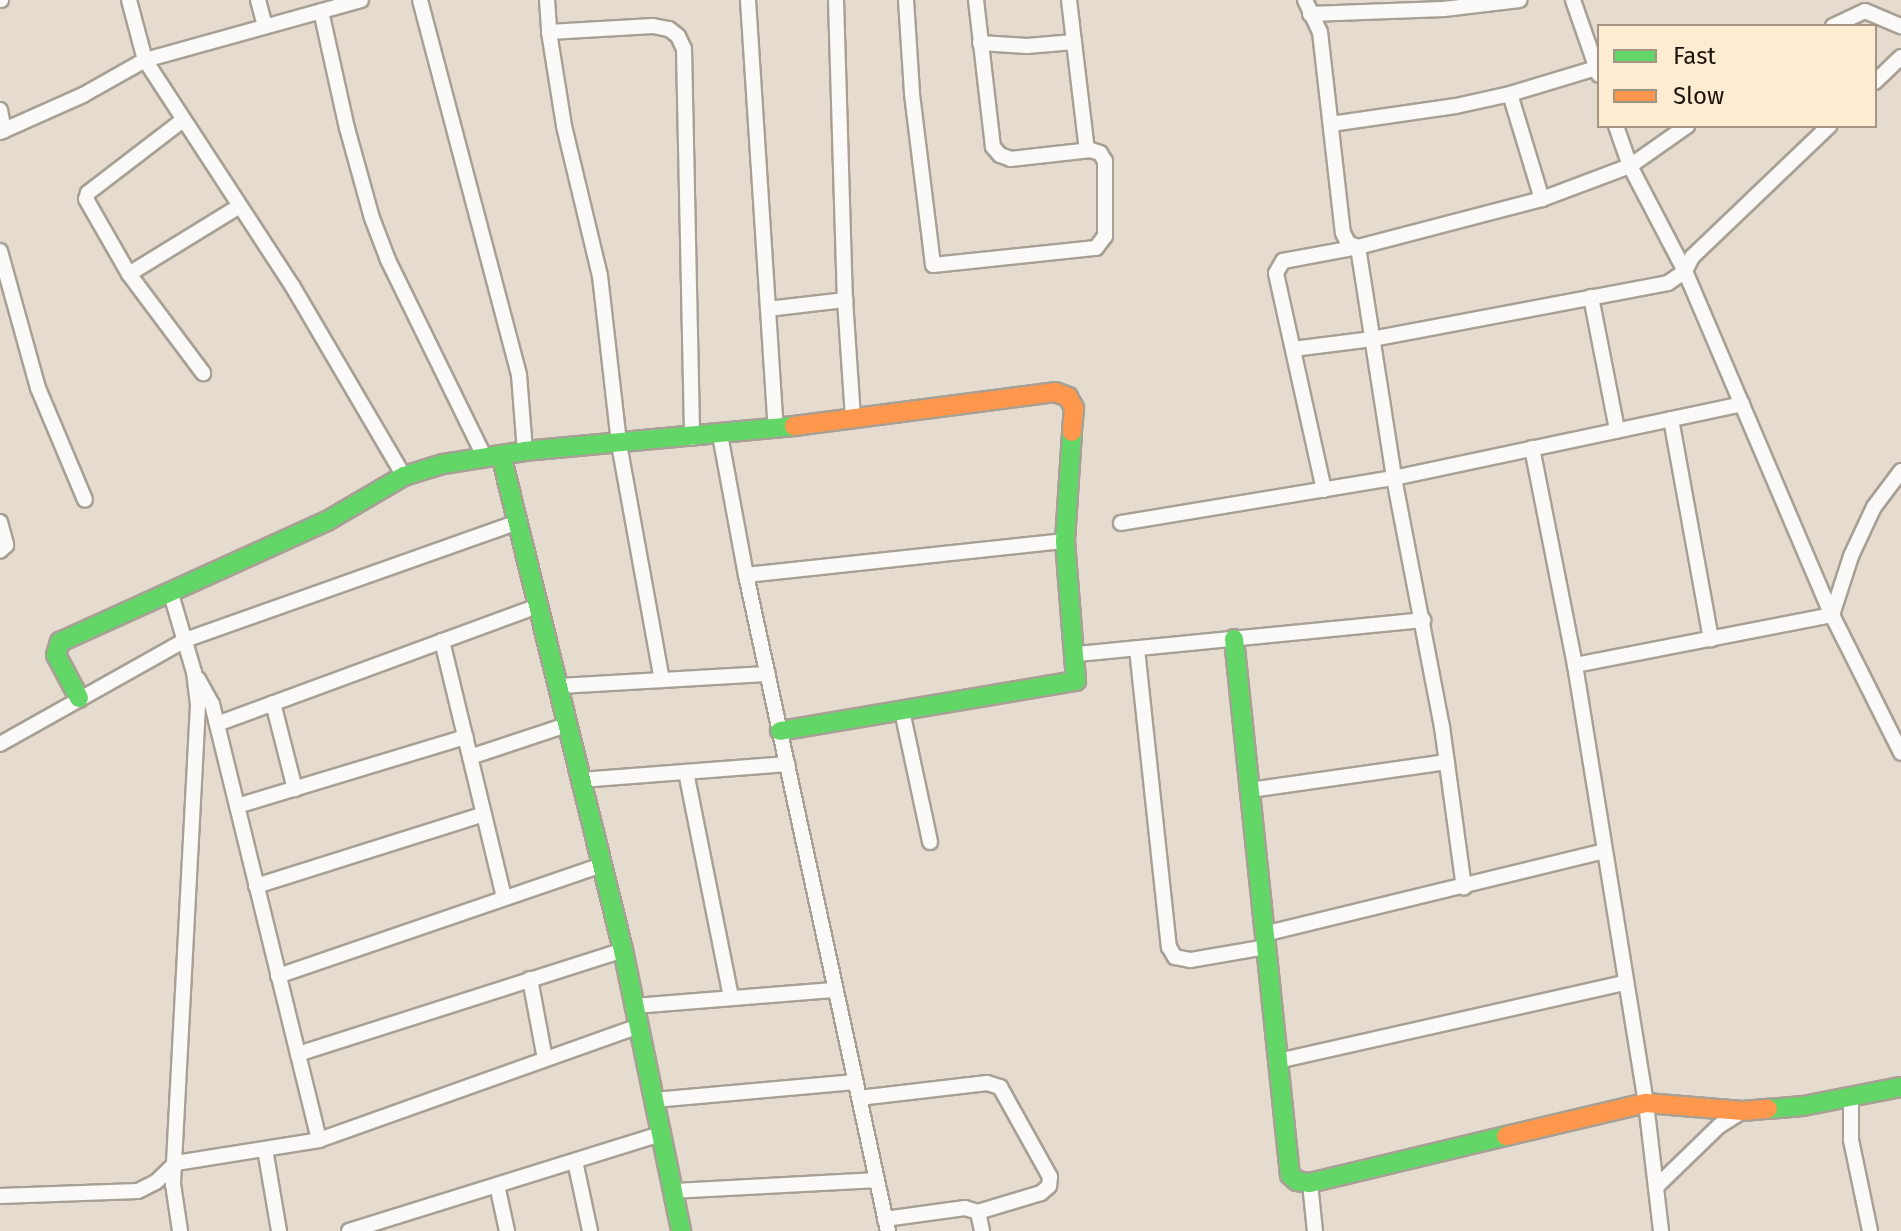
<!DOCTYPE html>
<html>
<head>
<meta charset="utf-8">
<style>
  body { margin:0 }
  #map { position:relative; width:1901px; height:1231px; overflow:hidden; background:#e5dccf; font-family:"Fira Sans",sans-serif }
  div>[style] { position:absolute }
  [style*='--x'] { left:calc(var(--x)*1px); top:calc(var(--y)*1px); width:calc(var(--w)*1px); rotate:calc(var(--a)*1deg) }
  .roads { filter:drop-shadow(2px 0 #a7a095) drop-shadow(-2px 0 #a7a095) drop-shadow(0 2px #a7a095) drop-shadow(0 -2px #a7a095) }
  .street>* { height:14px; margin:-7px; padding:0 7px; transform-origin:7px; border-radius:7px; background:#fbfaf8 }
  .fast>* { height:18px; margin:-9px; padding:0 9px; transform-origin:9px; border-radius:9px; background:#63d668 }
  .slow>* { height:18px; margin:-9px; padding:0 9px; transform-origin:9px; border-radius:9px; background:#ff974d }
  span { translate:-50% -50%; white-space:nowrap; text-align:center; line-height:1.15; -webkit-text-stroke:6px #fdebd2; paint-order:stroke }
  .legend { position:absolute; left:1597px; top:24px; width:280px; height:104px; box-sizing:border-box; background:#fdebd2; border:2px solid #a39583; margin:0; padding:10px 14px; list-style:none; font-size:24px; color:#1b150c }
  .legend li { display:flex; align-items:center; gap:16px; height:40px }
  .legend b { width:40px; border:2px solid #a39583 }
</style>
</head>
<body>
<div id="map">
  <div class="roads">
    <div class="street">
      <i style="--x:0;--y:0;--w:1;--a:0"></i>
      <i style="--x:129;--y:0;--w:62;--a:75.1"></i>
      <i style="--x:145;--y:60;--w:271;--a:56.9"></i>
      <i style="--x:293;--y:287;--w:219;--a:59.6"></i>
      <i style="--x:258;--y:0;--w:27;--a:75"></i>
      <i style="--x:420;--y:0;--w:388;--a:75.2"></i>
      <i style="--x:519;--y:375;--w:76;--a:85.5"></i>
      <i style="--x:547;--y:0;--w:32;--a:86"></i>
      <i style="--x:549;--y:32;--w:95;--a:80.9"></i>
      <i style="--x:564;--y:126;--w:154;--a:76.5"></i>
      <i style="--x:600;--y:276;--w:169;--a:83.5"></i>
      <i style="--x:619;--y:444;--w:240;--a:79.7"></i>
      <i style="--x:748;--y:0;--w:430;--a:86.3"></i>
      <i style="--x:836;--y:0;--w:300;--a:88.3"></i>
      <i style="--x:845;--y:300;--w:118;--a:86.1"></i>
      <i style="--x:906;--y:0;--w:94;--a:86.3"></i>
      <i style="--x:912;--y:94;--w:172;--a:83"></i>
      <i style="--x:933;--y:265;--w:164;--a:-6"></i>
      <i style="--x:1096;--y:248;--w:15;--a:-53"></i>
      <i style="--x:1105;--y:236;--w:75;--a:-90"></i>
      <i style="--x:1105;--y:161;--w:9;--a:-122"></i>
      <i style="--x:1100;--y:153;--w:9;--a:-162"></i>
      <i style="--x:1091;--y:150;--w:81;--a:173.6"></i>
      <i style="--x:1011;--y:159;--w:12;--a:-160"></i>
      <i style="--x:1000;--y:155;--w:11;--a:-131"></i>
      <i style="--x:993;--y:147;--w:148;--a:-96.6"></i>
      <i style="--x:1069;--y:0;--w:151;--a:83.2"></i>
      <i style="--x:1305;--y:0;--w:35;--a:65"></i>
      <i style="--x:1320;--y:32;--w:202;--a:83.5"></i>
      <i style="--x:1343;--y:233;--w:11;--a:63"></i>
      <i style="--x:1348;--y:243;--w:11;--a:22"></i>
      <i style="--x:1573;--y:0;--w:79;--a:70.9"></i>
      <i style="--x:321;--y:11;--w:120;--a:77.5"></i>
      <i style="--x:347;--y:128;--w:93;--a:74.5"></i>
      <i style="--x:372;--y:218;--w:45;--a:69.1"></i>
      <i style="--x:388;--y:260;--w:220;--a:63.9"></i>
      <i style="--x:1310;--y:14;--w:134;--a:-2.1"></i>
      <i style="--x:1444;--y:9;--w:76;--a:-6.8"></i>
      <i style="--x:1833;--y:26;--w:35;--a:-25"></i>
      <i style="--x:1865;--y:11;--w:39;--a:23"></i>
      <i style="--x:549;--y:32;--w:104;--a:-3.3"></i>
      <i style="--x:653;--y:26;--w:16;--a:11"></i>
      <i style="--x:669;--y:29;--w:11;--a:38"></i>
      <i style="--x:678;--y:36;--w:14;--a:65"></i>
      <i style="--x:684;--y:49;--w:389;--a:88.8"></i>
      <i style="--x:980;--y:43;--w:47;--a:3.7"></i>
      <i style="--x:1027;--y:46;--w:47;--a:-4.9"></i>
      <i style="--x:1875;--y:82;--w:36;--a:-44"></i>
      <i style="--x:1510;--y:94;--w:110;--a:73.1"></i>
      <i style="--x:0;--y:110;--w:21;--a:79"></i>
      <i style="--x:183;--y:120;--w:120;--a:142.5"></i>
      <i style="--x:88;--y:193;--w:6;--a:108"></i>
      <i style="--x:86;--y:199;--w:86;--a:60.2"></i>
      <i style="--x:129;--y:274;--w:124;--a:53.2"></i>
      <i style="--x:1331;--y:124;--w:126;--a:-8.2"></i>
      <i style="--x:1456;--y:106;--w:55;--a:-12.5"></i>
      <i style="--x:1510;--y:94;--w:90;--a:-16.8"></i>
      <i style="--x:1616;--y:126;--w:42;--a:70.7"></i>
      <i style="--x:1630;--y:166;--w:119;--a:62.4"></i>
      <i style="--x:1685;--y:271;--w:374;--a:66.9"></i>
      <i style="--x:1832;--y:615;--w:154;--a:63.4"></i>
      <i style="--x:0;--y:132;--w:91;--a:-24"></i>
      <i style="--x:83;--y:95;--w:71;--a:-29.4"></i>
      <i style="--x:145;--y:60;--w:224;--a:-15.5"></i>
      <i style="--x:1358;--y:247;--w:234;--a:81.1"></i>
      <i style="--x:1394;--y:478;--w:254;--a:79.1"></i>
      <i style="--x:1442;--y:727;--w:162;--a:82.2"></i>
      <i style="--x:0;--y:251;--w:142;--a:74.5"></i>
      <i style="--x:38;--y:388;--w:121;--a:67.2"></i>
      <i style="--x:129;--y:274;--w:128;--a:-31.6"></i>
      <i style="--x:1591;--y:297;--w:136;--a:78.9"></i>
      <i style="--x:768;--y:309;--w:78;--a:-6.7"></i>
      <i style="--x:1293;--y:349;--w:80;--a:-7.2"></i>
      <i style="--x:1372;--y:339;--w:301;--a:-10.7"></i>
      <i style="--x:1668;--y:283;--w:21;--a:-35"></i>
      <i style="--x:1685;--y:271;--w:16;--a:-63"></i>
      <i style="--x:1692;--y:257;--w:190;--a:-43.7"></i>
      <i style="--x:1671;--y:419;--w:224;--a:79.7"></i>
      <i style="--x:720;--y:435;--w:142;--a:79.5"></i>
      <i style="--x:746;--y:575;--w:671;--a:77.79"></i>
      <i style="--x:1532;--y:448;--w:221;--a:78.8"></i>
      <i style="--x:1575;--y:665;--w:444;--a:80.8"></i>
      <i style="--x:1646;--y:1103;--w:129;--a:83.3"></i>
      <i style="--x:1324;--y:490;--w:222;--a:-102.5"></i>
      <i style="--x:1276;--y:273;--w:14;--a:-60"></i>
      <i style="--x:1283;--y:261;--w:76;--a:-10.6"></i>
      <i style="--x:1358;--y:247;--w:190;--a:-14.6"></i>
      <i style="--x:1542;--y:199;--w:94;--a:-20.6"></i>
      <i style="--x:1630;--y:166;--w:70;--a:-35.1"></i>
      <i style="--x:0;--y:522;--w:24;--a:75"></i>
      <i style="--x:6;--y:545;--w:8;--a:135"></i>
      <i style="--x:1121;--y:523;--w:277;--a:-9.4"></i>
      <i style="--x:1394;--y:478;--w:356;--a:-12"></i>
      <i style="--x:746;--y:575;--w:321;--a:-6.1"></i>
      <i style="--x:171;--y:594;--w:81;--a:73.6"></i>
      <i style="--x:194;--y:672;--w:33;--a:83"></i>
      <i style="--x:198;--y:705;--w:480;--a:93"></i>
      <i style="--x:173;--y:1184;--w:48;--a:81.5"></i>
      <i style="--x:442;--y:641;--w:264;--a:76.4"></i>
      <i style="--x:1137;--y:649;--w:300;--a:83.9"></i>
      <i style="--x:1169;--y:947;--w:12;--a:59"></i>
      <i style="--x:1175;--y:957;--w:16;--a:11"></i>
      <i style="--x:1191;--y:960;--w:76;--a:-9.8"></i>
      <i style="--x:1077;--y:654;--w:348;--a:-5.6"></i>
      <i style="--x:1575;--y:665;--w:262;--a:-11"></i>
      <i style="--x:1832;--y:615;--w:62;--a:-72.1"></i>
      <i style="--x:1851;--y:556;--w:54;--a:-64.9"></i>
      <i style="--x:1874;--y:507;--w:45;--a:-53.1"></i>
      <i style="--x:198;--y:679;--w:29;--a:61"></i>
      <i style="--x:212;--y:704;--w:449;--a:76.2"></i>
      <i style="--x:558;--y:686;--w:210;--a:-3.3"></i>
      <i style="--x:273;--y:703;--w:89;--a:75.7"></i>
      <i style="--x:902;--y:711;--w:134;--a:77.9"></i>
      <i style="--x:217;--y:724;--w:342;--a:-20.2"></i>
      <i style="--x:0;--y:744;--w:212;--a:-29.3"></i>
      <i style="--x:185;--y:640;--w:353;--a:-19.5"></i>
      <i style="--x:470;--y:757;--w:102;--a:-18.3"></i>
      <i style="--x:686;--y:772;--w:230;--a:78.7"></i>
      <i style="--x:581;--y:780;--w:207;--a:-4.4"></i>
      <i style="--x:1250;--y:790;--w:199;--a:-8.1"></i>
      <i style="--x:237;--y:806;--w:239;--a:-16.8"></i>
      <i style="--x:256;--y:886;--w:239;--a:-17.5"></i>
      <i style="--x:1264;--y:934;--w:350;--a:-13.7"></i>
      <i style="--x:278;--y:976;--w:342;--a:-18.9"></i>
      <i style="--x:530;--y:979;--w:81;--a:79.4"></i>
      <i style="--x:635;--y:1006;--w:201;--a:-4.6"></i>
      <i style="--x:298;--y:1054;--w:341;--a:-17.7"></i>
      <i style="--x:1278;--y:1061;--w:355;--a:-12.7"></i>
      <i style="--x:1851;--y:1097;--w:43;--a:90"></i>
      <i style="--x:1851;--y:1140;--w:93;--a:78.2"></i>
      <i style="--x:859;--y:1098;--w:129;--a:-6.7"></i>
      <i style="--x:987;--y:1083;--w:14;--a:17"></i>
      <i style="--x:1000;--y:1087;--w:103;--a:60.9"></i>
      <i style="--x:1050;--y:1177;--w:9;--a:96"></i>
      <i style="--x:1049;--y:1186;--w:11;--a:139"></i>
      <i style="--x:1041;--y:1193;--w:66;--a:163.2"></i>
      <i style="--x:978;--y:1212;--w:14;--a:-163"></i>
      <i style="--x:965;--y:1208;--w:81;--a:172.2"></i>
      <i style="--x:654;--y:1100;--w:202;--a:-5.1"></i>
      <i style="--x:265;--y:1149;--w:83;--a:80.3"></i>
      <i style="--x:575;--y:1161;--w:72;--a:77.9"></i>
      <i style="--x:1310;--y:1183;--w:48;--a:84.1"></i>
      <i style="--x:497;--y:1185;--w:47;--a:77.7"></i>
      <i style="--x:1656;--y:1187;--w:88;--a:-44.1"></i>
      <i style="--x:1719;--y:1126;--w:28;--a:-32"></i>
      <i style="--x:673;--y:1191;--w:203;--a:-3.1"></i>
      <i style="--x:0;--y:1196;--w:138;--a:-2.1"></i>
      <i style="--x:138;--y:1191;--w:20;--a:-27"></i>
      <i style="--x:156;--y:1182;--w:28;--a:-44"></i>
      <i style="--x:176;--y:1163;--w:145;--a:-9.1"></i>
      <i style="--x:319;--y:1140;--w:340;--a:-19.6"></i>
      <i style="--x:978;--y:1212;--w:19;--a:78"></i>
      <i style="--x:349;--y:1231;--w:327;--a:-17.3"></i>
    </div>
    <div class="fast">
      <i style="--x:501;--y:455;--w:510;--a:76.15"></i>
      <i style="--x:623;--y:950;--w:287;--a:78.3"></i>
      <i style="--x:1234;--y:639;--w:539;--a:84.04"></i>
      <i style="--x:1290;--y:1175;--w:9;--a:41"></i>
      <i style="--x:1297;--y:1181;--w:13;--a:9"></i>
      <i style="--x:1310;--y:1183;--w:202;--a:-13.5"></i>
      <i style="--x:79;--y:698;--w:49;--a:-118.1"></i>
      <i style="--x:56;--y:655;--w:14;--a:-73"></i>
      <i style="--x:60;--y:642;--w:293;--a:-24.4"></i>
      <i style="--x:327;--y:521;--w:89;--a:-30.3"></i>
      <i style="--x:404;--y:476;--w:41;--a:-17.1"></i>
      <i style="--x:443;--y:464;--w:83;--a:-9"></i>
      <i style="--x:525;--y:451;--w:270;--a:-5.3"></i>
      <i style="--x:780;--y:731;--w:300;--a:-9.6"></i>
      <i style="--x:1076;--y:681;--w:140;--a:-94.5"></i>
      <i style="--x:1065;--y:541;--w:109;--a:-86.3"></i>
      <i style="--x:1768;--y:1109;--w:35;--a:-5"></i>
      <i style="--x:1803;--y:1106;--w:100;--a:-11"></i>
    </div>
    <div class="slow">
      <i style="--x:794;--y:426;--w:263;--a:-7.4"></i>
      <i style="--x:1055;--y:392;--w:14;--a:21"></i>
      <i style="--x:1068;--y:397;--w:13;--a:61"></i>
      <i style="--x:1074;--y:408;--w:24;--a:95"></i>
      <i style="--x:1506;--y:1136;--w:144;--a:-13.3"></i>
      <i style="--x:1646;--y:1103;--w:97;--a:4.7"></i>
      <i style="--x:1743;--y:1111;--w:25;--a:-5"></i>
    </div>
  </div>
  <ul class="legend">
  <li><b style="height:10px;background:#63d668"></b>Fast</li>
  <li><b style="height:10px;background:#ff974d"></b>Slow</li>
  </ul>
</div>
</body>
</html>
